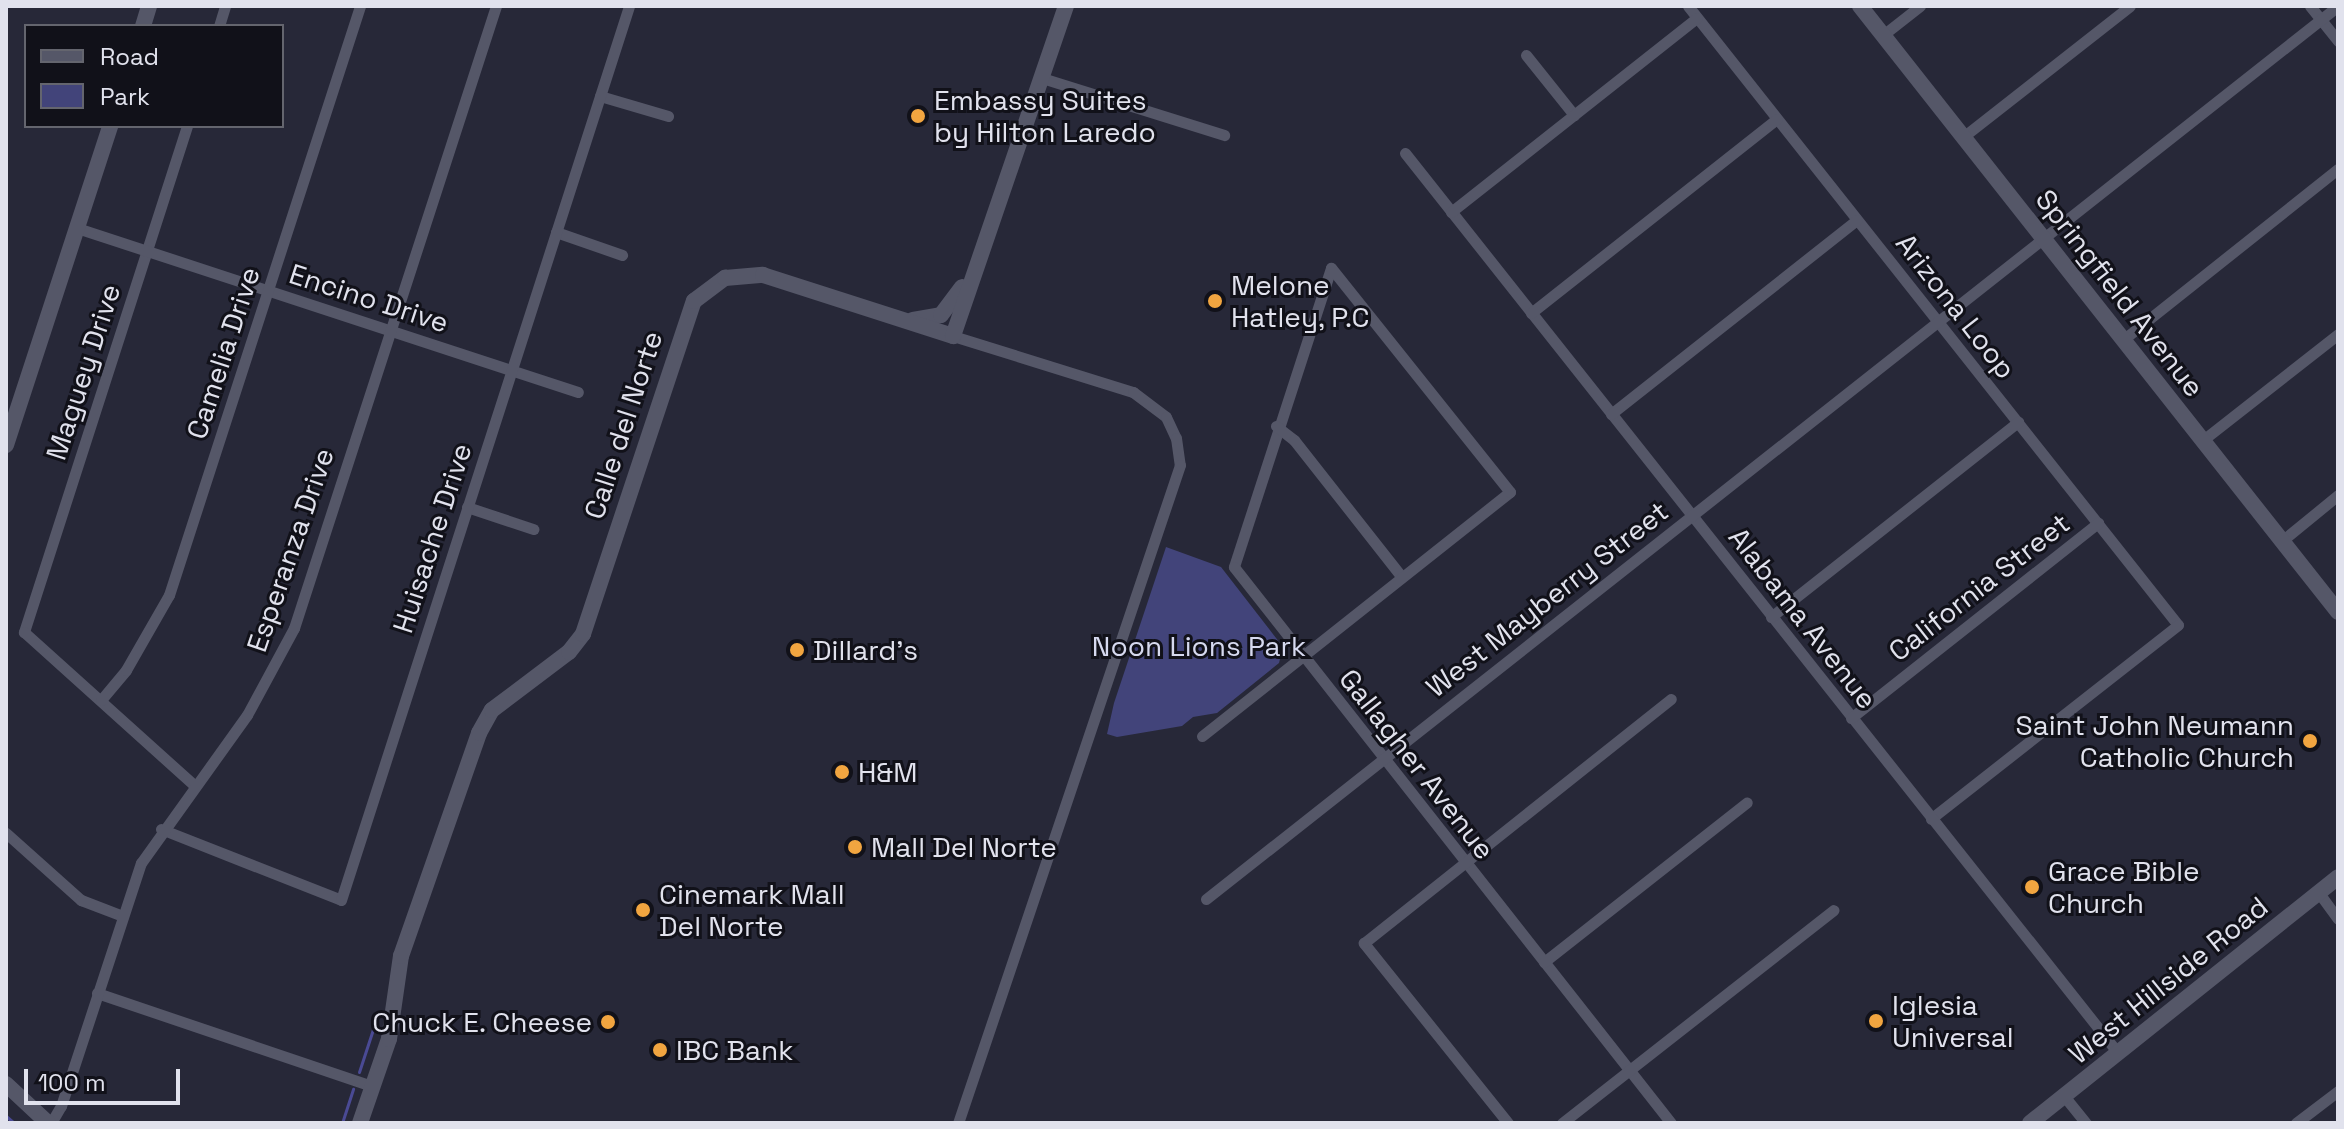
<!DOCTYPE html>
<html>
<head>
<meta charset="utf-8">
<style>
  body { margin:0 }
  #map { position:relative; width:2344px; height:1129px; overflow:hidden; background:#272838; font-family:"Space Grotesk",sans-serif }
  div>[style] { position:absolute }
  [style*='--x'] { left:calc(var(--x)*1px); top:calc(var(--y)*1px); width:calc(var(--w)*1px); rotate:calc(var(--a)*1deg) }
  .green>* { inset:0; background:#42447a }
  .stream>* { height:3px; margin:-1.5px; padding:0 1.5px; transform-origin:1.5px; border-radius:1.5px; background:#4a4a94 }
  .street>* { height:11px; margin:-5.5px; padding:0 5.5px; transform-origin:5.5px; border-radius:5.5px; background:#555768 }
  .secondary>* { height:16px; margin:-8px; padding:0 8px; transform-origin:8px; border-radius:8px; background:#555768 }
  .dots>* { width:22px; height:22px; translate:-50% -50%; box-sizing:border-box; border:4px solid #111119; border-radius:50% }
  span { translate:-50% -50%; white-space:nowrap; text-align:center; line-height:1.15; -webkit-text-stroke:6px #111119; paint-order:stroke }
  .poi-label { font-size:28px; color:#e1e2ed }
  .left { translate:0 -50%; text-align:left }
  .right { translate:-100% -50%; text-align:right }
  .street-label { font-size:28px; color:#e1e2ed }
  .park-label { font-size:28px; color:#d6d9ef }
  .frame { position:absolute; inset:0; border:8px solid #e1e2ed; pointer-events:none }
  .legend { position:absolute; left:24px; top:24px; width:260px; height:104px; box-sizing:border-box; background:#111119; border:2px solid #64656e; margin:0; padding:10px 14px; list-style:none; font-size:24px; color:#e1e2ed }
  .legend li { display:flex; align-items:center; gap:16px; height:40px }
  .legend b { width:40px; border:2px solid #64656e }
  .scale { position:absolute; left:24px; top:1069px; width:156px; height:36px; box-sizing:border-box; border:4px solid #e1e2ed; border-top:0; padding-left:10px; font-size:24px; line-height:28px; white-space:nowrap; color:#e1e2ed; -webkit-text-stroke:6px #111119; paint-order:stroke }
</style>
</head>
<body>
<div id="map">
  <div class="green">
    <i style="clip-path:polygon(1166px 547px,1221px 567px,1283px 647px,1279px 663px,1217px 713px,1193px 717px,1182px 726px,1117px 737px,1107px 734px,1114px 703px)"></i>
  </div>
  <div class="stream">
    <i style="--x:359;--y:1072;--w:55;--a:-71.9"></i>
    <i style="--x:6;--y:1116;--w:11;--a:41"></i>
    <i style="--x:342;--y:1123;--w:36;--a:-72"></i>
  </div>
  <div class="street">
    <i style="--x:1688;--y:6;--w:789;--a:51.63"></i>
    <i style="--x:2178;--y:625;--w:314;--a:141.9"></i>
    <i style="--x:2310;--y:6;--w:45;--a:51.3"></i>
    <i style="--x:219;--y:26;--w:21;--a:-73"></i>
    <i style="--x:1883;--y:35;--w:47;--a:-38.1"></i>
    <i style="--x:1526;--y:55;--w:77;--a:51.3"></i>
    <i style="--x:1042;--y:78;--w:191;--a:17.4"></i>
    <i style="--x:600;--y:96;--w:71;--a:16.4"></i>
    <i style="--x:187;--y:126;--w:532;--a:107.86"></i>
    <i style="--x:24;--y:632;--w:230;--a:42"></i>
    <i style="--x:1963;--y:137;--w:212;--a:-38.1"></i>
    <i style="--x:1405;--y:153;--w:1148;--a:51.61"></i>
    <i style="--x:1451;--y:212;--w:313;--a:-38.3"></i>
    <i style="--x:77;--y:228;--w:527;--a:18.13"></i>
    <i style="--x:556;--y:232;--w:70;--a:19.2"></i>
    <i style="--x:1331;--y:268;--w:314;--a:108"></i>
    <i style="--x:1234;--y:567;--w:707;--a:51.83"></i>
    <i style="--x:1531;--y:313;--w:313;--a:-38.3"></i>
    <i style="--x:953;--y:336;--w:189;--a:17.3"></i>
    <i style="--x:1133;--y:392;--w:41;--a:37.1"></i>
    <i style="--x:1166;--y:417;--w:23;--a:65"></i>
    <i style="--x:1176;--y:438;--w:27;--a:82"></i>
    <i style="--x:1180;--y:465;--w:694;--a:108.64"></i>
    <i style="--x:2124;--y:339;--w:273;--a:-38.5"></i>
    <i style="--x:1611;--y:414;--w:313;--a:-38.3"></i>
    <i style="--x:1276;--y:426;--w:23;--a:38"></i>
    <i style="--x:1294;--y:440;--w:174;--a:51.8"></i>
    <i style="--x:2203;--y:440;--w:172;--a:-38.1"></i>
    <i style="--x:467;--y:507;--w:70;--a:18.4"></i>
    <i style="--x:2283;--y:540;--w:71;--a:-39.3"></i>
    <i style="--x:1771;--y:617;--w:315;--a:-38.3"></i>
    <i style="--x:101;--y:700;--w:39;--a:-50"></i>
    <i style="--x:126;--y:670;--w:86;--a:-60.2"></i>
    <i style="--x:169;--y:595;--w:619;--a:-72.03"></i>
    <i style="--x:1851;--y:718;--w:315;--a:-38.3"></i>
    <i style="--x:1202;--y:736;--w:393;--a:-38.4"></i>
    <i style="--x:1510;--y:492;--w:287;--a:-128.6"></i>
    <i style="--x:161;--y:829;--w:193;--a:21.5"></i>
    <i style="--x:341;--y:900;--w:939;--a:-72.14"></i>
    <i style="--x:6;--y:833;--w:101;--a:41.8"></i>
    <i style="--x:81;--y:900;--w:45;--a:20.9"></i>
    <i style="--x:2319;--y:893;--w:32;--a:54"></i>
    <i style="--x:1206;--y:899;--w:1442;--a:-38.27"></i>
    <i style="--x:1544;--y:962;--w:258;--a:-38.2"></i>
    <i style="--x:97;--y:993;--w:290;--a:18.7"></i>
    <i style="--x:2064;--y:1096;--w:35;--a:51"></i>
    <i style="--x:51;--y:1123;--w:20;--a:-60"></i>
    <i style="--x:61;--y:1106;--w:256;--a:-71.8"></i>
    <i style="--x:141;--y:863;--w:182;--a:-54.4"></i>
    <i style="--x:247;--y:715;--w:99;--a:-61.6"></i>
    <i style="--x:294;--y:628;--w:654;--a:-72.01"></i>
    <i style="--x:1508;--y:1123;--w:231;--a:-128.7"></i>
    <i style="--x:1364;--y:943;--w:392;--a:-38.5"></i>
    <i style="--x:1562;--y:1123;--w:345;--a:-38.1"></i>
    <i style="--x:2296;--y:1123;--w:53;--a:-37.3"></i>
  </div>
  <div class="secondary">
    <i style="--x:1860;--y:6;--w:772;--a:51.73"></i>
    <i style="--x:143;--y:26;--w:21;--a:-73"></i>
    <i style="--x:913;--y:320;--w:28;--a:-10"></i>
    <i style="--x:941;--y:315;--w:35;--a:-53"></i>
    <i style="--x:6;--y:445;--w:336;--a:-71.9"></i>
    <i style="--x:6;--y:1084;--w:57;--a:42.9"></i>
    <i style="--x:360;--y:1123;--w:89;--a:-71"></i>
    <i style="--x:389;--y:1039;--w:84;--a:-81.8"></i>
    <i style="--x:401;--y:956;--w:236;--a:-70.7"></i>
    <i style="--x:479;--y:733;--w:26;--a:-61"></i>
    <i style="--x:492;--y:710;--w:96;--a:-37"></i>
    <i style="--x:569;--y:652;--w:23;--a:-52"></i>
    <i style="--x:583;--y:634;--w:351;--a:-71.6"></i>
    <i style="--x:694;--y:301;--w:39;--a:-37"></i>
    <i style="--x:725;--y:278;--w:38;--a:-5"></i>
    <i style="--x:763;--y:275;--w:200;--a:17.8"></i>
    <i style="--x:953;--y:336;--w:349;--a:-71.1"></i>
    <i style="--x:2030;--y:1123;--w:394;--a:-38.6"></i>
  </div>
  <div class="dots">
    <i style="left:918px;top:116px;background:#f1a540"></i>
    <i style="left:1215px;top:301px;background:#f1a540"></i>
    <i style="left:797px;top:650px;background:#f1a540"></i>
    <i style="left:2310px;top:741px;background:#f1a540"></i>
    <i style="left:842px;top:772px;background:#f1a540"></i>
    <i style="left:855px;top:847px;background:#f1a540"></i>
    <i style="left:2032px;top:887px;background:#f1a540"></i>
    <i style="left:643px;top:910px;background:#f1a540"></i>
    <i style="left:1876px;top:1021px;background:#f1a540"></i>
    <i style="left:608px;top:1022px;background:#f1a540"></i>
    <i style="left:660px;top:1050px;background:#f1a540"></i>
  </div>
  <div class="poi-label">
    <span class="left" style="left:934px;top:116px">Embassy Suites<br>by Hilton Laredo</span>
    <span class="left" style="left:1231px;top:301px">Melone<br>Hatley, P.C</span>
    <span class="left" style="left:813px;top:650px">Dillard's</span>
    <span class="right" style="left:2294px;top:741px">Saint John Neumann<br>Catholic Church</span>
    <span class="left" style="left:858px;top:772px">H&amp;M</span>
    <span class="left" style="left:871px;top:847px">Mall Del Norte</span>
    <span class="left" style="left:2048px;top:887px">Grace Bible<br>Church</span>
    <span class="left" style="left:659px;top:910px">Cinemark Mall<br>Del Norte</span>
    <span class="left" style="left:1892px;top:1021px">Iglesia<br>Universal</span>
    <span class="right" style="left:592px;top:1022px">Chuck E. Cheese</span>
    <span class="left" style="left:676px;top:1050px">IBC Bank</span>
  </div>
  <div class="street-label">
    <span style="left:2120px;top:293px;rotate:52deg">Springfield Avenue</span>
    <span style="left:369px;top:298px;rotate:18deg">Encino Drive</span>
    <span style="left:1956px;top:306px;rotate:52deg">Arizona Loop</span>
    <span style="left:223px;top:353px;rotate:-72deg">Camelia Drive</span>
    <span style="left:83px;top:372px;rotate:-72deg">Maguey Drive</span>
    <span style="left:623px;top:425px;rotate:-72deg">Calle del Norte</span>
    <span style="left:432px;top:538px;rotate:-72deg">Huisache Drive</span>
    <span style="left:290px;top:550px;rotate:-71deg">Esperanza Drive</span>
    <span style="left:1979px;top:587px;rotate:-38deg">California Street</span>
    <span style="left:1547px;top:599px;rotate:-38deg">West Mayberry Street</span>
    <span style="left:1803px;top:618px;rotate:52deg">Alabama Avenue</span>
    <span style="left:1417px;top:764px;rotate:52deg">Gallagher Avenue</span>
    <span style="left:2168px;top:980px;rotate:-39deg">West Hillside Road</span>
  </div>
  <div class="park-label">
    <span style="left:1199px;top:646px">Noon Lions Park</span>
  </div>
  <div class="frame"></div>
  <ul class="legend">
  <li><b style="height:10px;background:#555768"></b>Road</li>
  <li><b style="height:22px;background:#42447a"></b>Park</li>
  </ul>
  <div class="scale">100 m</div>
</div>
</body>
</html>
